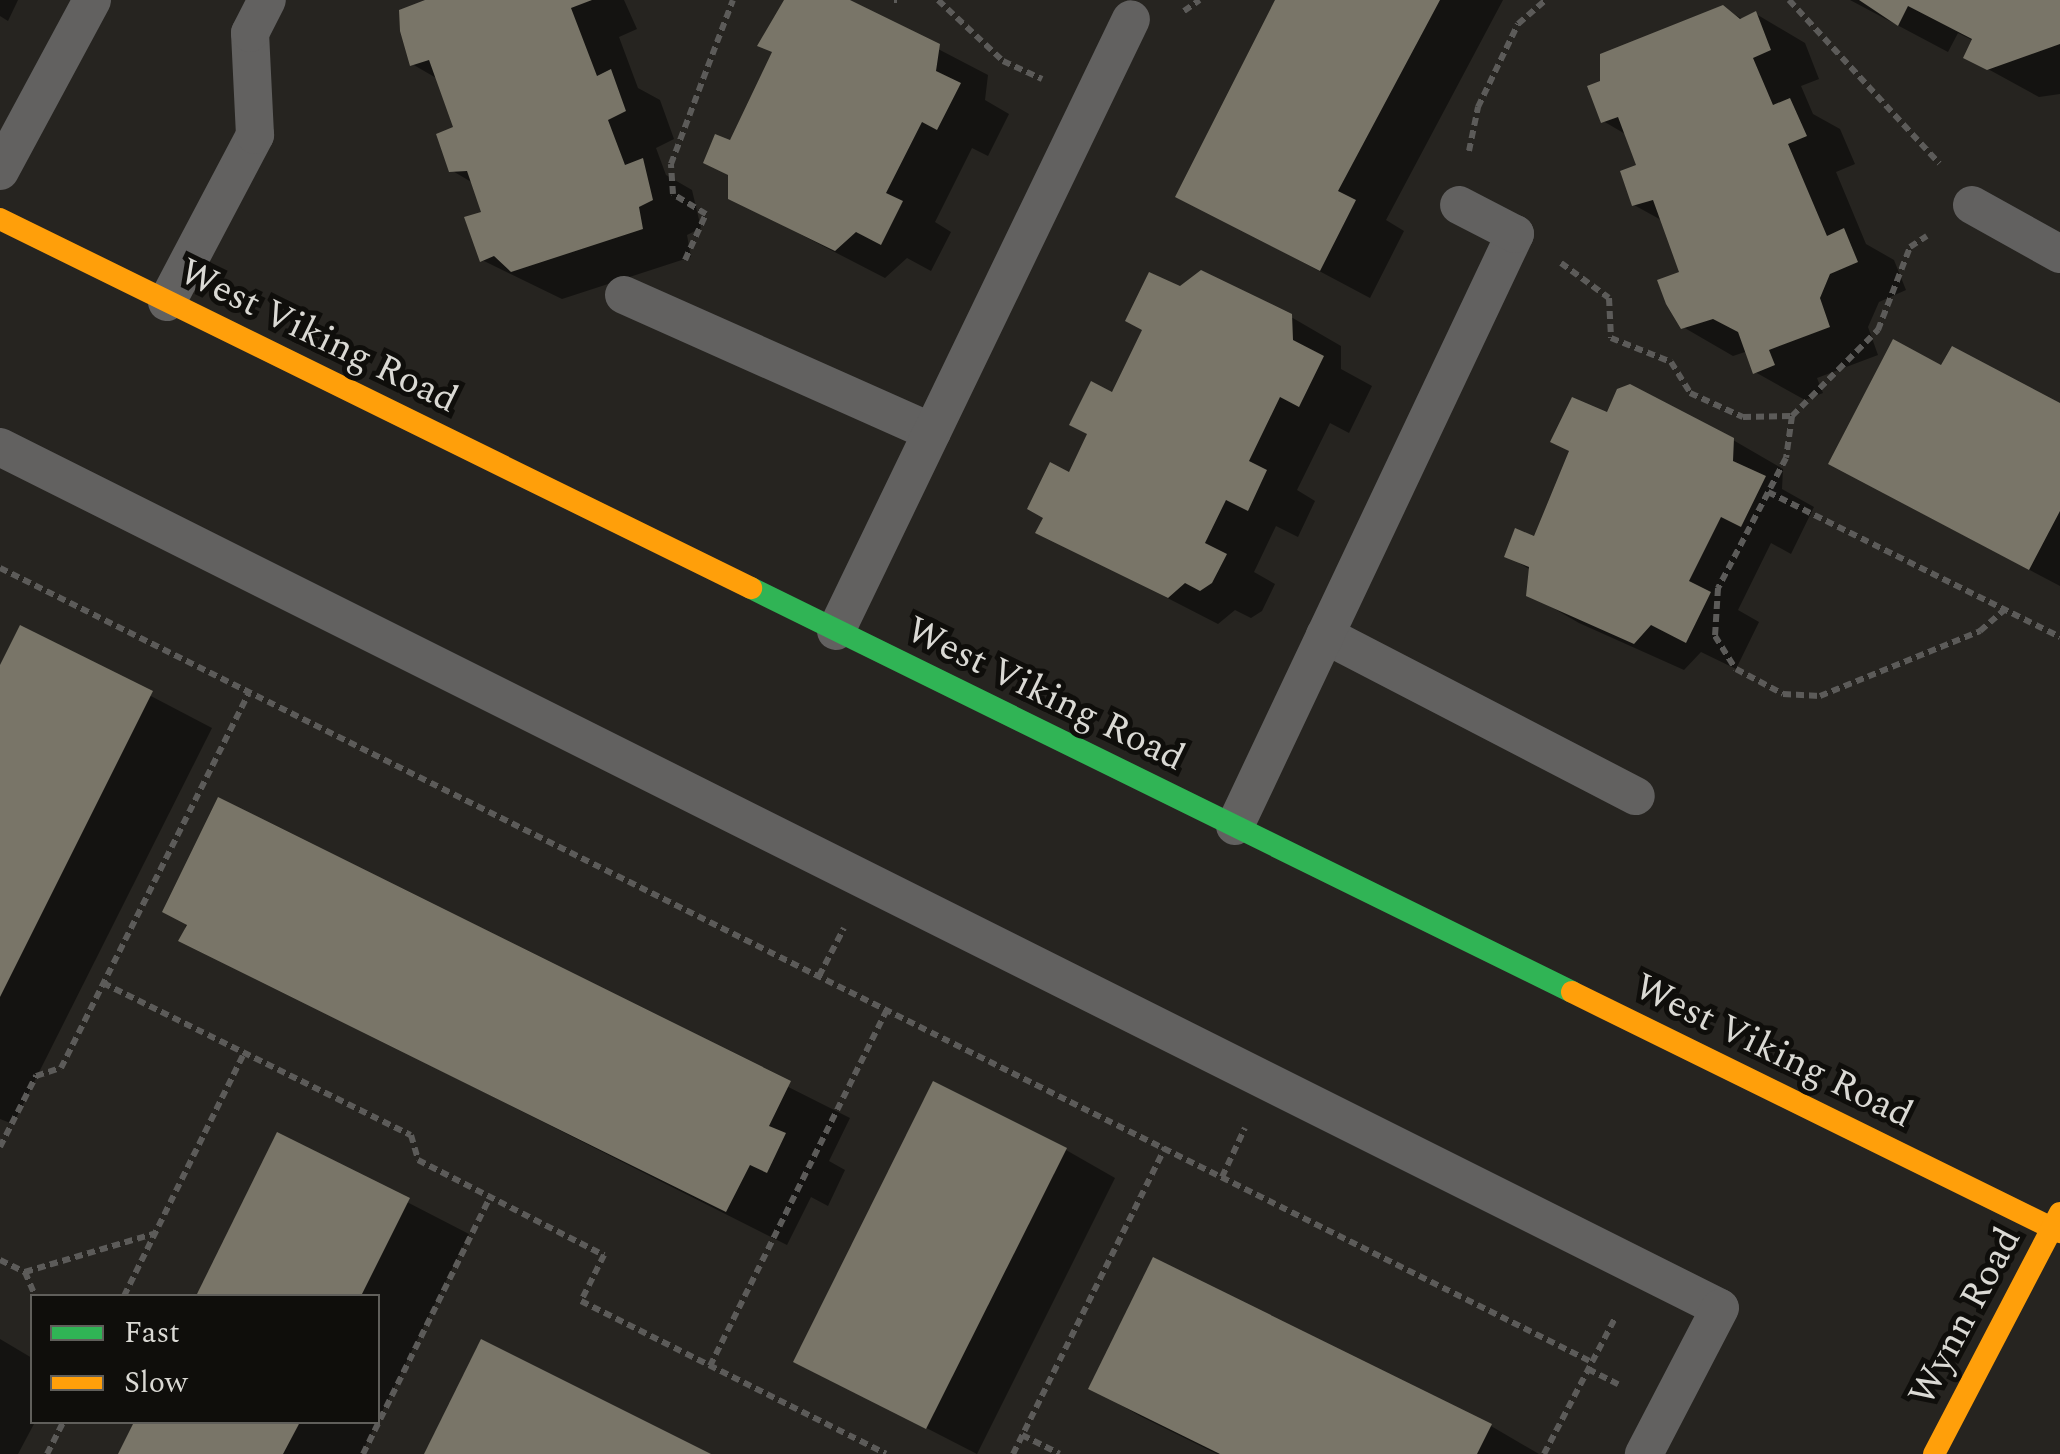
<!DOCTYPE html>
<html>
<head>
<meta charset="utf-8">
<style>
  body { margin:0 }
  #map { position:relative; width:2060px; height:1454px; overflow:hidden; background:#262420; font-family:Spectral,serif }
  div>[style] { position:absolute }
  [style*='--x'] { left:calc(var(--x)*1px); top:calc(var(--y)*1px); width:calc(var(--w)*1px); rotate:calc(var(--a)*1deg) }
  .shadow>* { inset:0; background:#0007 }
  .building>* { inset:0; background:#797568 }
  .path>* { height:6px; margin-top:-3px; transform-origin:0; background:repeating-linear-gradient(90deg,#5c5b59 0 8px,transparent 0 13px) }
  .lane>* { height:38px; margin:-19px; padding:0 19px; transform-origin:19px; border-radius:19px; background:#626160 }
  .fast>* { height:22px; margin:-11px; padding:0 11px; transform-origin:11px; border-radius:11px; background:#30b455 }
  .slow>* { height:22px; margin:-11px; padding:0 11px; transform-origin:11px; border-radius:11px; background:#ff9f0a }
  span { translate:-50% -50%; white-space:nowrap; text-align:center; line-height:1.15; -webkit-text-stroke:10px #0f0e0b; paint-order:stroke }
  .street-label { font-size:38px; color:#dad9d4 }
  .legend { position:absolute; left:30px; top:1294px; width:350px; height:130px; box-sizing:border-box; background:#0f0e0b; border:2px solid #605f5b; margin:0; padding:12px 18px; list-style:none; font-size:30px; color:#dad9d4 }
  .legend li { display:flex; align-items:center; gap:20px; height:50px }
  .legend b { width:50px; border:2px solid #605f5b }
</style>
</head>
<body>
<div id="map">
  <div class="shadow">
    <i style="clip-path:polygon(0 0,18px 0,8px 21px,0 16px)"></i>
    <i style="clip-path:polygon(428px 0,624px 0,637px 29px,619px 37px,638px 88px,660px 100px,674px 139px,656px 148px,666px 175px,692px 190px,701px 228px,687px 235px,691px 257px,562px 299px,482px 260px,484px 213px,473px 183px,451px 170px,457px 129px,438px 79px,412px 64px)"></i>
    <i style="clip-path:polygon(786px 0,844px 0,988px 75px,985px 100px,1009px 114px,988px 156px,972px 148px,935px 222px,951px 232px,931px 271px,907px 258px,885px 278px,730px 198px,731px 144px,774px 53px)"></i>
    <i style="clip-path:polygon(1277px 0,1503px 0,1386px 220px,1404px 231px,1370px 298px,1178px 196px)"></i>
    <i style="clip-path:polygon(1850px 0,2060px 0,2060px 94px,2039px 97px,1966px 57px,1974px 41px,1958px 33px,1948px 52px)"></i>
    <i style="clip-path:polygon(1723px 8px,1744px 20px,1756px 14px,1805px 43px,1819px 79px,1801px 86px,1813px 114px,1840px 129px,1855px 164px,1836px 172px,1866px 244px,1894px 260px,1906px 290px,1879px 302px,1868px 327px,1878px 355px,1817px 378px,1823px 393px,1805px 400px,1755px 372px,1748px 351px,1733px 356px,1683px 327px,1683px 274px,1663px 221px,1634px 205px,1640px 167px,1627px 135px,1603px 121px)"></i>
    <i style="clip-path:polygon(1181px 289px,1291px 317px,1341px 346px,1341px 369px,1372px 386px,1349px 433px,1330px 423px,1297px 490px,1315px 501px,1298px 537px,1276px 526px,1254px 572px,1275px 584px,1262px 611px,1251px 618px,1235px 610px,1218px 624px,1039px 532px)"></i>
    <i style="clip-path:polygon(1942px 368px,2060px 406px,2060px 586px,1880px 491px)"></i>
    <i style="clip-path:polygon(1608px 416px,1733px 440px,1783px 469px,1782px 489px,1814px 507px,1791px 554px,1771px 543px,1738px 610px,1759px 622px,1736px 669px,1701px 652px,1684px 670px,1579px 623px,1529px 594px,1531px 570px,1507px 556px,1536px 539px)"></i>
    <i style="clip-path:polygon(21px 628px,212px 728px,13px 1124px,0 1119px,0 670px)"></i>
    <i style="clip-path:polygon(219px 800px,850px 1118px,829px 1161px,845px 1170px,828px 1206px,811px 1197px,787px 1245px,182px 940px)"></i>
    <i style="clip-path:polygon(279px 1136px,469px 1234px,378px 1420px,378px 1296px,199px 1296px)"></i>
    <i style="clip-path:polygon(1066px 1150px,1115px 1178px,977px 1454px,796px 1361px)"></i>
    <i style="clip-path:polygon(1154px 1260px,1491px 1426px,1539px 1454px,1217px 1454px,1140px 1416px,1091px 1388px)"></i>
    <i style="clip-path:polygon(0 1339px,32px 1358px,35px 1422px,18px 1454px,0 1454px)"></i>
    <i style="clip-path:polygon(137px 1422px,377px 1422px,361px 1454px,121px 1454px)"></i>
  </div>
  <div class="building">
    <i style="clip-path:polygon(425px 0,592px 0,571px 8px,597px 76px,611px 69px,626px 111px,608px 120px,625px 165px,643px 158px,653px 200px,639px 207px,643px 229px,511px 272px,494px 256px,480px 262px,464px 217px,481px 212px,467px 171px,449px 172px,436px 134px,453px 127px,429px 60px,410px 66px,400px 31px,399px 10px)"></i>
    <i style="clip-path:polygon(784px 0,850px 0,940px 44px,936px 71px,961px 83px,937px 130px,922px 122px,886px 193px,903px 201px,881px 245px,856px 232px,835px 251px,728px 199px,728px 175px,703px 163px,715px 134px,730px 140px,772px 52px,757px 46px)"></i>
    <i style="clip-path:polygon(1275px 0,1440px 0,1338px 191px,1356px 200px,1320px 271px,1175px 197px)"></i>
    <i style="clip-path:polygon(1859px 0,2060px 0,2060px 44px,1987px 70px,1963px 58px,1972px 39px,1908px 6px,1898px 26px)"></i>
    <i style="clip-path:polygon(1723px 5px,1740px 19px,1756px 11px,1771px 50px,1753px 58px,1773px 105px,1790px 98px,1807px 136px,1788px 144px,1827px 236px,1844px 228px,1858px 262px,1830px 274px,1820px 298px,1830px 327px,1769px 350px,1775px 365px,1753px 374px,1738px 332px,1713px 319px,1681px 329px,1666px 304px,1657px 280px,1679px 272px,1653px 200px,1632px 206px,1620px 171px,1636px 165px,1618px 117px,1601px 123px,1587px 86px,1600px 81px,1600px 54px)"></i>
    <i style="clip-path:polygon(1201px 270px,1292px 314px,1293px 340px,1324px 356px,1299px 407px,1280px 397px,1249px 461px,1267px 470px,1248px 511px,1226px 500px,1205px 543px,1227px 554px,1212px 583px,1200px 591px,1185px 583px,1168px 598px,1035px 533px,1043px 518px,1027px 509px,1050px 462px,1069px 472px,1087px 434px,1069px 425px,1091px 381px,1112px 392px,1142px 330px,1125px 321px,1149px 272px,1180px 286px)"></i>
    <i style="clip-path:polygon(1893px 339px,1941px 365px,1952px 346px,2060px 403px,2060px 511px,2029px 570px,1828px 464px)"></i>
    <i style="clip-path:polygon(1630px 384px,1734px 438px,1733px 461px,1766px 476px,1741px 527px,1721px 517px,1689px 581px,1711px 592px,1686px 643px,1651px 625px,1634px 644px,1526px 596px,1529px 567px,1504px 557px,1515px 528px,1534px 536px,1569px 451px,1550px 442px,1572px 397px,1607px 412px,1617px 389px)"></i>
    <i style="clip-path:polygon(20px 625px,153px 691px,0 997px,0 665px)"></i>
    <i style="clip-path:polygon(218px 797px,791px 1081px,769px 1126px,786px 1133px,767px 1173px,750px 1165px,726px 1212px,178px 941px,187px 925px,162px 912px)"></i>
    <i style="clip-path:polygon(933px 1081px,1067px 1148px,926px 1429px,793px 1362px)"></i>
    <i style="clip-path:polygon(277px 1132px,410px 1198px,361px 1296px,196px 1296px)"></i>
    <i style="clip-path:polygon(1153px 1257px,1492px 1424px,1477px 1454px,1220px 1454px,1088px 1389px)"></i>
    <i style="clip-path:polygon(481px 1339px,711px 1454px,424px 1454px)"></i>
    <i style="clip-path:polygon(134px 1422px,300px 1422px,283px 1454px,118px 1454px)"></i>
  </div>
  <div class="path">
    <i style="--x:894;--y:0;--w:3;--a:0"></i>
    <i style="--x:938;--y:0;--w:89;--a:43.2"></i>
    <i style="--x:1003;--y:61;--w:43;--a:24.8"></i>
    <i style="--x:1789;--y:0;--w:222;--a:47.4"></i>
    <i style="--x:1184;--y:11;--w:19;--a:-35"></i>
    <i style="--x:1469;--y:151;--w:45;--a:-78.4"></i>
    <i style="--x:1478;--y:107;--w:92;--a:-64.3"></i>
    <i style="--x:1518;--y:24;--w:37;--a:-41"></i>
    <i style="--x:685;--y:260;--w:51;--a:-65.5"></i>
    <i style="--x:706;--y:214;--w:39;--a:-149"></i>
    <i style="--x:673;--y:194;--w:30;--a:-94"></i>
    <i style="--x:671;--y:164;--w:175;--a:-69.3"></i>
    <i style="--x:1561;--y:263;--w:59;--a:36.1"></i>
    <i style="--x:1609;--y:298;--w:40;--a:87.1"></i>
    <i style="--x:1611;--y:338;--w:65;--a:21.8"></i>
    <i style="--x:1671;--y:362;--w:36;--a:58"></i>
    <i style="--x:1690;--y:393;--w:58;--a:24.4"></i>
    <i style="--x:1743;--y:417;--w:49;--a:-1.2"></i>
    <i style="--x:1792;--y:416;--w:122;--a:-45"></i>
    <i style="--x:1878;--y:330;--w:89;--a:-68.9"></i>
    <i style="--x:1910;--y:247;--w:20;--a:-33"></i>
    <i style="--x:1792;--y:416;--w:42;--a:98.1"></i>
    <i style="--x:1786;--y:458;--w:147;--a:117.6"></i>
    <i style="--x:1718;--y:588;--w:48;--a:93.6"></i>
    <i style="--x:1715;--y:636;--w:39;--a:58"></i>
    <i style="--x:1736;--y:669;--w:53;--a:28"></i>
    <i style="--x:1783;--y:694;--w:37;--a:3"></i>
    <i style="--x:1820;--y:696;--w:173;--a:-22.1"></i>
    <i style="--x:1980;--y:631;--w:32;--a:-41"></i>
    <i style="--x:1768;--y:492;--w:326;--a:26.4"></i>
    <i style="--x:0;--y:568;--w:1779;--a:26.51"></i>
    <i style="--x:819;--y:976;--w:54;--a:-62.5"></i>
    <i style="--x:103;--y:983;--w:343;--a:26.3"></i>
    <i style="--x:411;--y:1135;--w:26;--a:74"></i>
    <i style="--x:418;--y:1160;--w:209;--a:27.1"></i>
    <i style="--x:604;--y:1255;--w:51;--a:116.6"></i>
    <i style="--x:581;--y:1301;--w:341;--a:26.6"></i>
    <i style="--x:0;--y:1147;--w:80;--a:-63.1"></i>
    <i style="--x:36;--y:1076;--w:26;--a:-18"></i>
    <i style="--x:61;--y:1068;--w:419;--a:-63.4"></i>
    <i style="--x:1222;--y:1177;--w:54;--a:-64.9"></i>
    <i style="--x:0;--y:1260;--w:28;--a:26"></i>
    <i style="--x:25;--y:1272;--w:26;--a:67"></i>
    <i style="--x:25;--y:1272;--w:134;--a:-16.5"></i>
    <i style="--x:124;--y:1296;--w:271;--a:-63.7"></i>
    <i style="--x:710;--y:1366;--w:398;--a:-63.6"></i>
    <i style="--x:1588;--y:1369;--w:34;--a:27"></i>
    <i style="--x:1022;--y:1435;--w:42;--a:26.6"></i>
    <i style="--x:47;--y:1454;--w:36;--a:-63"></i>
    <i style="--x:363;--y:1454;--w:287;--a:-63.7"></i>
    <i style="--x:1013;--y:1454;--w:342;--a:-63.6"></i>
    <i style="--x:1544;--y:1454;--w:153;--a:-62.4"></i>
  </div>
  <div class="lane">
    <i style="--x:0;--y:171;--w:194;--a:-61.7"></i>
    <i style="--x:1972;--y:205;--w:101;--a:29.1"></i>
    <i style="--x:624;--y:295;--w:337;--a:24"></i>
    <i style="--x:167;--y:302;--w:189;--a:-62.2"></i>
    <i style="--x:255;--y:135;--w:102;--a:-92.8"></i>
    <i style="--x:250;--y:33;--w:37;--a:-63"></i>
    <i style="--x:0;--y:447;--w:1923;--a:26.59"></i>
    <i style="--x:1720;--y:1308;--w:165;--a:117.5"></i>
    <i style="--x:836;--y:631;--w:679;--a:-64.26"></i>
    <i style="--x:1325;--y:635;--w:350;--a:27.4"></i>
    <i style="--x:1235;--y:826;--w:655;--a:-64.69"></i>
    <i style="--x:1515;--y:234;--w:63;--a:-152.6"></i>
  </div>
  <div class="fast">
    <i style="--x:751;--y:588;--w:915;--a:26.2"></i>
  </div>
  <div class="slow">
    <i style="--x:0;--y:219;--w:837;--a:26.17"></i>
    <i style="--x:1572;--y:992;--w:544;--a:26.19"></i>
    <i style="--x:1934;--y:1454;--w:272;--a:-62.4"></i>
  </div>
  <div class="street-label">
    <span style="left:318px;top:337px;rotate:26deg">West Viking Road</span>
    <span style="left:1045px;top:695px;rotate:26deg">West Viking Road</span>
    <span style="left:1773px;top:1052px;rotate:26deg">West Viking Road</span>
    <span style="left:1966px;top:1317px;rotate:-62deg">Wynn Road</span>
  </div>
  <ul class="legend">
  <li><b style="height:12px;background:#30b455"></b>Fast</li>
  <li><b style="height:12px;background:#ff9f0a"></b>Slow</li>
  </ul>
</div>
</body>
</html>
